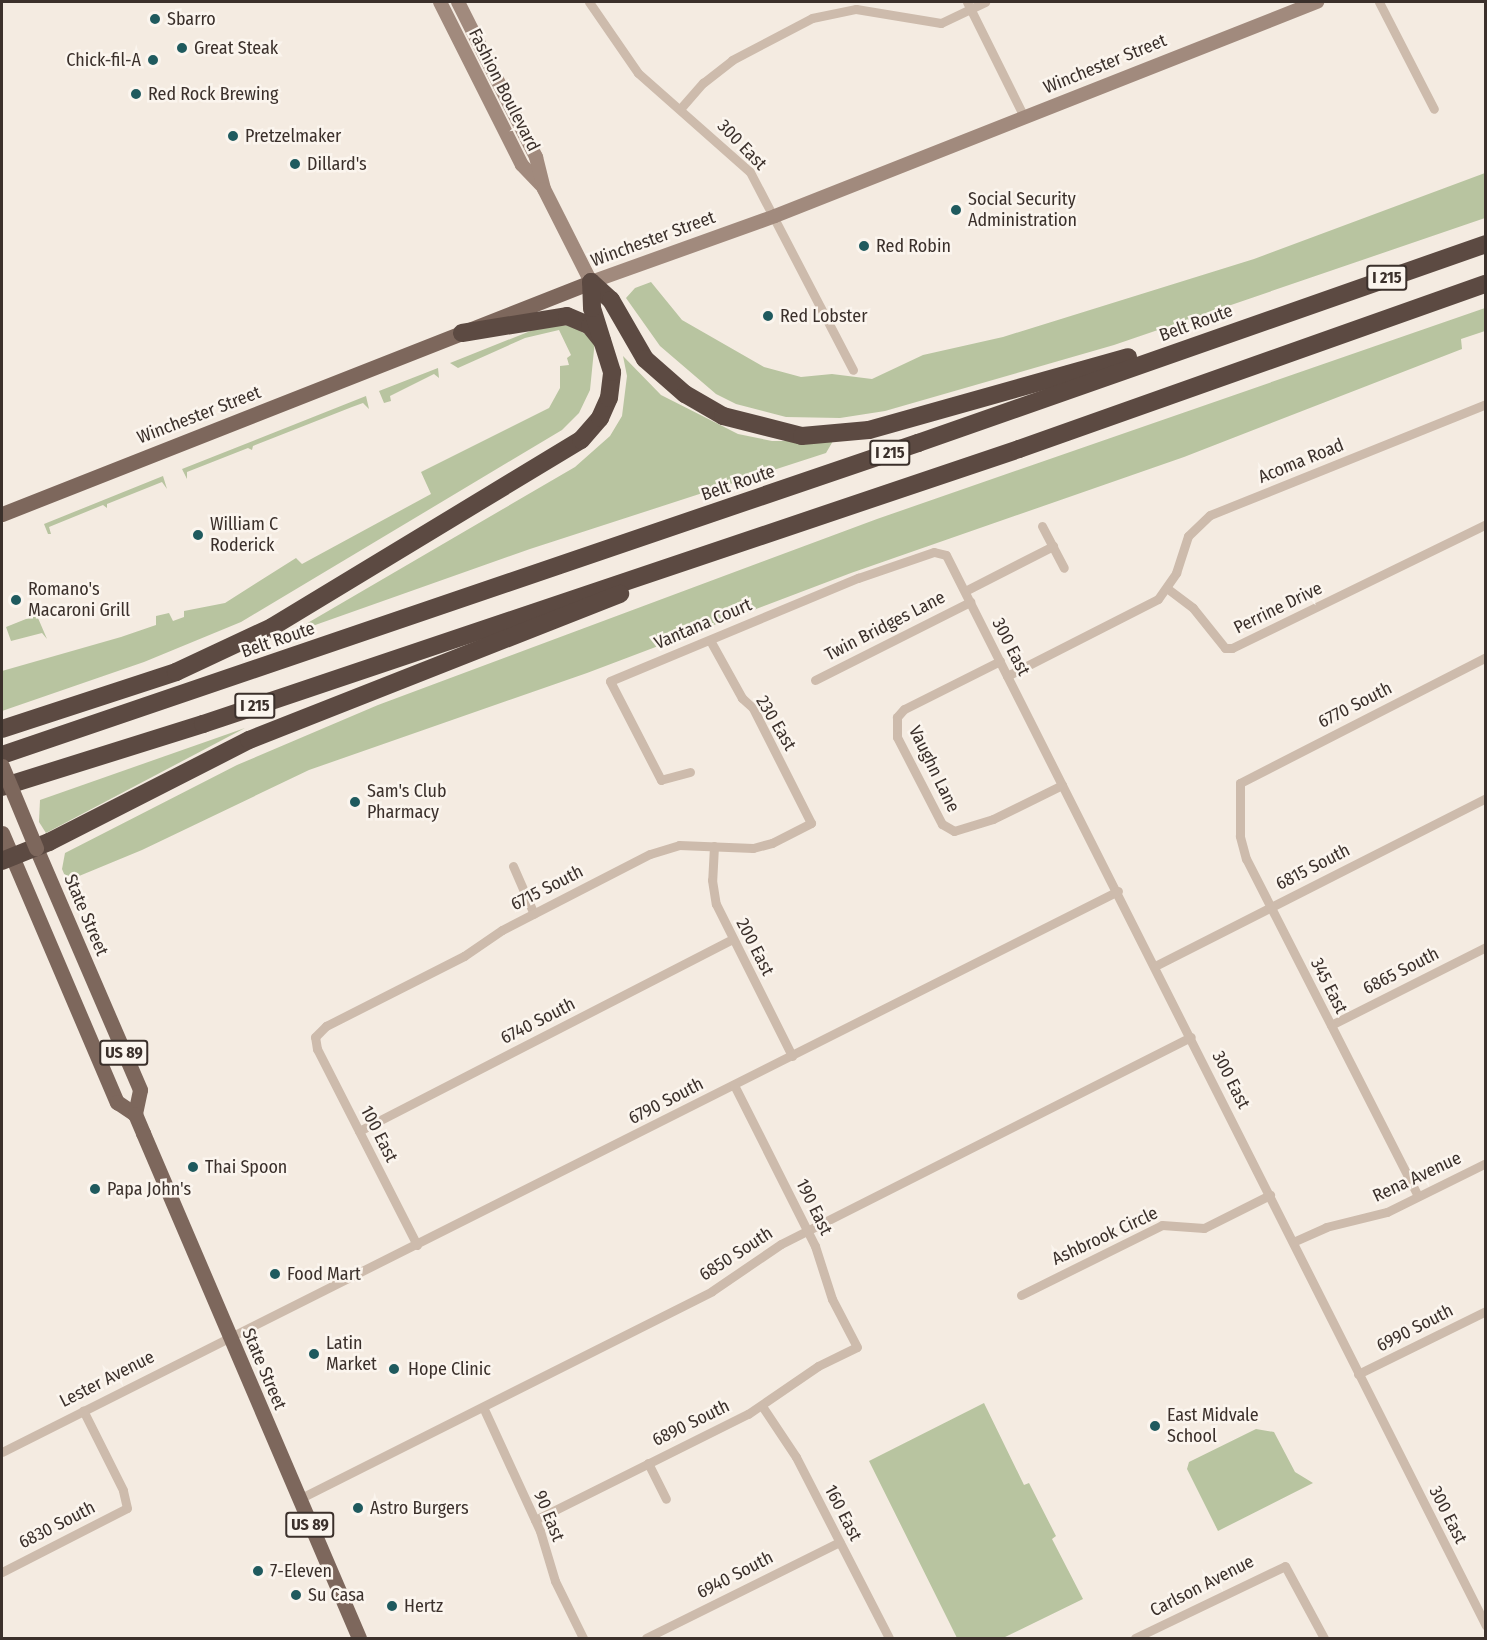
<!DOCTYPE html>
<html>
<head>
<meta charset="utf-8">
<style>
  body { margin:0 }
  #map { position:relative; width:1487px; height:1640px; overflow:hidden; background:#f4ebe1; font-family:"Fira Sans Condensed",sans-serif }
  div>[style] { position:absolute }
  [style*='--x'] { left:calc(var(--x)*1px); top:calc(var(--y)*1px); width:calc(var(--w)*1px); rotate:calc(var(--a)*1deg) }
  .green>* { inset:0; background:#b8c4a0 }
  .street>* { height:9px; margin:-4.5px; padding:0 4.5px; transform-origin:4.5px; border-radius:4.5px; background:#cdbbac }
  .secondary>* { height:14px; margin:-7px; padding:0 7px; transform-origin:7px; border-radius:7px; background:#a18a7d }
  .primary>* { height:15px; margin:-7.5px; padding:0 7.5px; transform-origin:7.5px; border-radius:7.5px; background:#7d675c }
  .highway>* { height:18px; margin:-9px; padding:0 9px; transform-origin:9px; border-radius:9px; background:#5c4a42 }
  .primary-bridge>* { height:15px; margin:-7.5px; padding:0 7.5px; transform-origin:7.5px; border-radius:7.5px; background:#7d675c }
  .dots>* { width:16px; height:16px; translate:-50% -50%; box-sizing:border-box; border:3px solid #fbf5ee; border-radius:50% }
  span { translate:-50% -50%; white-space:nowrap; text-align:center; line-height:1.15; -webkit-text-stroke:5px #fbf5ee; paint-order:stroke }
  .shield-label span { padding:2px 4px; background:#fbf5ee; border:2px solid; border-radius:4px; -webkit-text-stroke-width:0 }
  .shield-label { font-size:16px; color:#3b302b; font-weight:700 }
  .poi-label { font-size:18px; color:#3b302b }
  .left { translate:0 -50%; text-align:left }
  .right { translate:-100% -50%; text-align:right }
  .street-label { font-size:18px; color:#3b302b }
  .frame { position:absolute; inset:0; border:3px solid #3b302b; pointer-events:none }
</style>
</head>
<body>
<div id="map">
  <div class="green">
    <i style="clip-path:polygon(1485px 173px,1485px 218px,1114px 345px,885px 411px,840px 418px,786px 417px,736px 404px,716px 394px,660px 346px,626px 298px,635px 288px,651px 282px,682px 320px,764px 367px,801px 377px,832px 374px,872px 379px,923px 355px,1003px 337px,1254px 259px)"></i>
    <i style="clip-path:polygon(1485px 308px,1485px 331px,1461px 339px,1462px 349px,1184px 457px,851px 573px,587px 673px,309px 770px,142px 850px,67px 881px,62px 869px,65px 853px,237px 765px,378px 705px,877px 519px)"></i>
    <i style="clip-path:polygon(548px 324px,572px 326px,595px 340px,590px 390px,579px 413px,562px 430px,241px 622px,144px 662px,2px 711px,2px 671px,121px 637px,156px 625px,156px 616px,169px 613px,173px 621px,184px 617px,184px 611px,225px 603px,296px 558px,302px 564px,431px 494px,421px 472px,549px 408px,560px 388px,560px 366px,569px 365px,567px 358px,571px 355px,559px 330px,525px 338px,458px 368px,450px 363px)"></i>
    <i style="clip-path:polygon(623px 356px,661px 395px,738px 434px,772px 441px,833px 441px,826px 453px,530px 549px,287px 635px,575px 467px,610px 436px,622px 416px,627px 376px)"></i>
    <i style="clip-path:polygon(438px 368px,439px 378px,434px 374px,390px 396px,391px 401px,384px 403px,379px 391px)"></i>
    <i style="clip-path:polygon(366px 396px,369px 409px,363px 403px,352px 407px,253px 446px,252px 450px,248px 448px,187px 472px,187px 479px,182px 469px)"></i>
    <i style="clip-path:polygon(163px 476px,167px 489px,162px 482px,107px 504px,107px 508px,103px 505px,49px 527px,51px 534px,48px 534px,44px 524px)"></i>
    <i style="clip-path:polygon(32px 604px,47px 639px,42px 633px,11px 641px,6px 627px,36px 615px)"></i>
    <i style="clip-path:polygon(245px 728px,46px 833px,39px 822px,40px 800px)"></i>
    <i style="clip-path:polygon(984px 1403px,1024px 1485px,1029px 1483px,1056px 1536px,1052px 1539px,1083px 1599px,1003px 1638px,957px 1638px,869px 1461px)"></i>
    <i style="clip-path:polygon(1256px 1429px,1274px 1432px,1295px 1472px,1313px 1483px,1218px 1531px,1187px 1469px,1189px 1462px)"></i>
  </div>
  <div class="street">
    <i style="--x:589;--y:2;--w:86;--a:55.4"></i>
    <i style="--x:638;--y:73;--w:149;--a:41.5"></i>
    <i style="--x:750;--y:172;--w:223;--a:62.5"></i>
    <i style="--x:967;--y:2;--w:128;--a:63.6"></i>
    <i style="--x:1379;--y:2;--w:120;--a:62.8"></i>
    <i style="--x:680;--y:109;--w:35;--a:-49"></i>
    <i style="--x:703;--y:83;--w:37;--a:-38"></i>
    <i style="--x:732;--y:60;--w:90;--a:-27.7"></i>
    <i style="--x:812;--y:18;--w:45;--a:-11.6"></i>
    <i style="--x:856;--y:9;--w:86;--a:9.4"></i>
    <i style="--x:941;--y:23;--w:49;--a:-25.5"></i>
    <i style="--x:1042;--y:526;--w:47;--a:62.4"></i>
    <i style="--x:1168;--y:589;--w:31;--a:37"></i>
    <i style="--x:1193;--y:608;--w:51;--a:51.3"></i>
    <i style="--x:1225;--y:648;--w:7;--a:0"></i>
    <i style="--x:1232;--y:648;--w:283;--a:-26"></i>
    <i style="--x:965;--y:591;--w:99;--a:-27.1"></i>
    <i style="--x:1000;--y:661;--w:107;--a:153.4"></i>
    <i style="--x:904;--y:709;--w:11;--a:131"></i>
    <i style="--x:897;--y:717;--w:20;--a:90"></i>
    <i style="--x:897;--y:737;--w:98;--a:62.7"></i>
    <i style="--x:942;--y:824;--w:14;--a:30"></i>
    <i style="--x:954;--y:831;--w:41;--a:-17.1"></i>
    <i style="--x:993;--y:819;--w:77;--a:-26.2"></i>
    <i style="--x:1007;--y:676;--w:169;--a:-27"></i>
    <i style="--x:1158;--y:599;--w:32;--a:-55"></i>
    <i style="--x:1176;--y:573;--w:39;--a:-72"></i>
    <i style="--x:1188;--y:536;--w:30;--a:-44"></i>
    <i style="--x:1210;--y:515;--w:297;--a:-21.9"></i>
    <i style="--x:815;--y:680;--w:174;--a:-26.7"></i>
    <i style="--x:690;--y:772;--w:30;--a:165"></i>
    <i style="--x:661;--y:780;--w:111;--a:-117.3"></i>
    <i style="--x:610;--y:681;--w:269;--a:-22.6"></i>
    <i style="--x:858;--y:578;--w:80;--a:-18.9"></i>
    <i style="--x:934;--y:552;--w:12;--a:14"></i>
    <i style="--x:946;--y:555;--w:1199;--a:63.24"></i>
    <i style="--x:714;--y:846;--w:34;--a:93"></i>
    <i style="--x:712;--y:880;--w:24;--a:81"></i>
    <i style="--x:716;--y:904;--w:170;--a:63.4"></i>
    <i style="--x:513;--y:866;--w:52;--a:66.4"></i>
    <i style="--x:1155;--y:966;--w:371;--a:-26.9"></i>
    <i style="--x:1331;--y:1025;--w:174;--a:-26.7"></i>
    <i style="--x:359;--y:1131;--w:420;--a:-27.2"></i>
    <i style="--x:1418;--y:1196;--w:378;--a:-117"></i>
    <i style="--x:1246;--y:859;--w:24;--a:-105"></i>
    <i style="--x:1240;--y:836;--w:53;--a:-90"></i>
    <i style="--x:1240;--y:783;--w:276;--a:-27.1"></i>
    <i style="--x:1293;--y:1242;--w:36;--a:-24"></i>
    <i style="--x:1326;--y:1227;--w:63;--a:-13.8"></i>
    <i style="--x:1387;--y:1212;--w:110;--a:-26.3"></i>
    <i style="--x:417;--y:1245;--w:220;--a:-117"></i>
    <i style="--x:317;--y:1049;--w:12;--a:-99"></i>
    <i style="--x:315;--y:1037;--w:16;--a:-45"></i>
    <i style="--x:326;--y:1026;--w:155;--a:-26.9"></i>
    <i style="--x:464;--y:956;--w:46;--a:-34.4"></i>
    <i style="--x:502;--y:930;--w:166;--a:-27.2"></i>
    <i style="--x:650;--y:854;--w:30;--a:-17"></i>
    <i style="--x:679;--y:845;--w:74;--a:2.3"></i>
    <i style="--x:753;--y:848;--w:20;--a:-15"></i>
    <i style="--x:772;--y:843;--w:44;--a:-27.1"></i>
    <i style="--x:811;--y:823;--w:129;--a:-116.8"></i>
    <i style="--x:753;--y:708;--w:15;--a:-138"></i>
    <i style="--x:742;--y:698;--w:64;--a:-119"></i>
    <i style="--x:1021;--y:1295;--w:157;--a:-26.4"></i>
    <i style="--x:1162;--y:1225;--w:42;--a:4.1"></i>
    <i style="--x:1204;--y:1228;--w:74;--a:-26.6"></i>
    <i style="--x:1358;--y:1374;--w:143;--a:-26.2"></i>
    <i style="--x:762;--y:1406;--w:61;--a:56.3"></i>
    <i style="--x:796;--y:1457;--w:203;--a:62.8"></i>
    <i style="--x:483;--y:1407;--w:136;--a:65.3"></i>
    <i style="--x:540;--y:1531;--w:52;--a:73.3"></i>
    <i style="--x:555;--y:1581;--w:64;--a:63.8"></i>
    <i style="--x:2;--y:1452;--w:1249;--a:-26.69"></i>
    <i style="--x:648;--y:1463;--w:40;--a:63.4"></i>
    <i style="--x:299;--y:1499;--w:462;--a:-26.7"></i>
    <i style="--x:712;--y:1291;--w:83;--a:-34.3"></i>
    <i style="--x:781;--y:1244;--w:459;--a:-26.8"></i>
    <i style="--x:535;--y:1520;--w:238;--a:-26.5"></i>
    <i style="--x:748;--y:1414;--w:85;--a:-34.4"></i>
    <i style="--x:818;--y:1366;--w:43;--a:-26"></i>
    <i style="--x:857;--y:1347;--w:54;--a:-117.5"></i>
    <i style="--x:832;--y:1299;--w:56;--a:-107.8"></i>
    <i style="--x:815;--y:1246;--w:180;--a:-116.7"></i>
    <i style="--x:2;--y:1572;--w:140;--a:-27.1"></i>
    <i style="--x:127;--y:1508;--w:18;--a:-103"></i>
    <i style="--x:123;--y:1490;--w:89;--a:-116.6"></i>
    <i style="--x:646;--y:1638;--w:216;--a:-26.4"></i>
    <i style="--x:1135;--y:1638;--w:166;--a:-25.6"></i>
    <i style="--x:1285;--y:1566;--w:82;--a:61.6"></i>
  </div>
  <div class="secondary">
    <i style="--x:440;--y:2;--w:182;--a:63.3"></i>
    <i style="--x:522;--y:165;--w:30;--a:46"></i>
    <i style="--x:458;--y:2;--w:174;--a:63.3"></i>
    <i style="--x:536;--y:157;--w:33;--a:76"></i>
    <i style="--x:544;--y:189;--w:104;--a:63.2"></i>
    <i style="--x:591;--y:282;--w:195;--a:-19.7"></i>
    <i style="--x:775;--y:216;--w:583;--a:-21.55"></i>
  </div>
  <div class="primary">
    <i style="--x:2;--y:514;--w:633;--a:-21.5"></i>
    <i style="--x:2;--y:833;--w:293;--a:66.9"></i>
    <i style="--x:117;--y:1102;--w:22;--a:34"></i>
    <i style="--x:36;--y:848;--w:263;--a:66.7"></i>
    <i style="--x:140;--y:1090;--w:25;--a:102"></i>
    <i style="--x:135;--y:1114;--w:21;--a:67"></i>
    <i style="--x:143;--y:1133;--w:549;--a:66.84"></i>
  </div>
  <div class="highway">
    <i style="--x:591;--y:282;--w:27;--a:42"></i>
    <i style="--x:611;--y:300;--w:68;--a:60"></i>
    <i style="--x:645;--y:359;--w:53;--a:41.2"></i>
    <i style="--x:685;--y:394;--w:44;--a:30.1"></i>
    <i style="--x:723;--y:416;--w:81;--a:14.2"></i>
    <i style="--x:802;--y:436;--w:67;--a:-5.1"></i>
    <i style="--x:869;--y:430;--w:269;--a:-15.7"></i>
    <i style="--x:462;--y:333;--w:106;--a:-9.2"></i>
    <i style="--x:567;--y:316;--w:25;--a:23"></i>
    <i style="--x:590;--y:326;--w:19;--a:51"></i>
    <i style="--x:2;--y:729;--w:183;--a:-18.1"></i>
    <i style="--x:176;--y:672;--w:106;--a:-25.1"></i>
    <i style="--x:272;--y:627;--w:361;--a:-31.2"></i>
    <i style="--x:581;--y:440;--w:29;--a:-49"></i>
    <i style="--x:600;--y:418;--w:22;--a:-66"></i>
    <i style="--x:609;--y:398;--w:26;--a:-83"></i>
    <i style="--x:612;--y:372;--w:67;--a:-107.4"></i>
    <i style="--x:592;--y:308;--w:26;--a:-92"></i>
    <i style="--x:2;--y:755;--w:968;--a:-18.81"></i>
    <i style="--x:918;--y:443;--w:602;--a:-19.31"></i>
    <i style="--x:2;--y:787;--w:211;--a:-17.4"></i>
    <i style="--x:203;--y:724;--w:861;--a:-18.62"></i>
    <i style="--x:1019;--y:449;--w:495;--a:-19.5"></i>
    <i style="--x:2;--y:861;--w:51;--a:-22"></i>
    <i style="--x:49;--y:842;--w:225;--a:-27"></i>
    <i style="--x:249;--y:740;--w:399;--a:-21.5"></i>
  </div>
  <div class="primary-bridge">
    <i style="--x:2;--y:766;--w:89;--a:67.5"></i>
  </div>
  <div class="dots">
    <i style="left:155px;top:19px;background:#1f5a5e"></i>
    <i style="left:182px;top:48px;background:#1f5a5e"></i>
    <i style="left:153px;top:60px;background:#1f5a5e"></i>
    <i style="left:136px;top:94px;background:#1f5a5e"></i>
    <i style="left:233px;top:136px;background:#1f5a5e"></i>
    <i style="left:295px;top:164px;background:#1f5a5e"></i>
    <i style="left:956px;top:210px;background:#1f5a5e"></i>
    <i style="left:864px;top:246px;background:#1f5a5e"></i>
    <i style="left:768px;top:316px;background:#1f5a5e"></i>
    <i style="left:198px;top:535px;background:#1f5a5e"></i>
    <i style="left:16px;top:600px;background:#1f5a5e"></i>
    <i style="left:355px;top:802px;background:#1f5a5e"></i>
    <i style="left:193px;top:1167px;background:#1f5a5e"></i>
    <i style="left:95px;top:1189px;background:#1f5a5e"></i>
    <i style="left:275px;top:1274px;background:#1f5a5e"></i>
    <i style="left:314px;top:1354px;background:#1f5a5e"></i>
    <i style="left:394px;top:1369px;background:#1f5a5e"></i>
    <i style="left:1155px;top:1426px;background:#1f5a5e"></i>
    <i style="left:358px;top:1508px;background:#1f5a5e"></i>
    <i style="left:258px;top:1571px;background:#1f5a5e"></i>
    <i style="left:296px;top:1595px;background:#1f5a5e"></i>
    <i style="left:392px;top:1606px;background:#1f5a5e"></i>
  </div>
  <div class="shield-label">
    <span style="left:1387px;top:278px">I 215</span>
    <span style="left:890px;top:453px">I 215</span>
    <span style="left:255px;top:706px">I 215</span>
    <span style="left:124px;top:1053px">US 89</span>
    <span style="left:310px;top:1525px">US 89</span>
  </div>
  <div class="poi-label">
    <span class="left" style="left:167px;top:19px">Sbarro</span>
    <span class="left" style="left:194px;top:48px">Great Steak</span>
    <span class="right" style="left:141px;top:60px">Chick-fil-A</span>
    <span class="left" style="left:148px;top:94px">Red Rock Brewing</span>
    <span class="left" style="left:245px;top:136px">Pretzelmaker</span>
    <span class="left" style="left:307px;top:164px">Dillard's</span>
    <span class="left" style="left:968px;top:210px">Social Security<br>Administration</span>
    <span class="left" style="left:876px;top:246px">Red Robin</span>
    <span class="left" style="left:780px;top:316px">Red Lobster</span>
    <span class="left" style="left:210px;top:535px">William C<br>Roderick</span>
    <span class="left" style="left:28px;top:600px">Romano's<br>Macaroni Grill</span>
    <span class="left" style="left:367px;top:802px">Sam's Club<br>Pharmacy</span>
    <span class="left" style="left:205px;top:1167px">Thai Spoon</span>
    <span class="left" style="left:107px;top:1189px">Papa John's</span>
    <span class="left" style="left:287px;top:1274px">Food Mart</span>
    <span class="left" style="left:326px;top:1354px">Latin<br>Market</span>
    <span class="left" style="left:408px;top:1369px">Hope Clinic</span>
    <span class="left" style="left:1167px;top:1426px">East Midvale<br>School</span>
    <span class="left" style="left:370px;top:1508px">Astro Burgers</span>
    <span class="left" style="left:270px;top:1571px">7-Eleven</span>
    <span class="left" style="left:308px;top:1595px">Su Casa</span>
    <span class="left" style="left:404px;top:1606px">Hertz</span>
  </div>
  <div class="street-label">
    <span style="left:1105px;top:64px;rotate:-22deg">Winchester Street</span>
    <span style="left:504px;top:90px;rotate:63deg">Fashion Boulevard</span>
    <span style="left:742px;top:145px;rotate:46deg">300 East</span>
    <span style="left:653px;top:239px;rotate:-20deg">Winchester Street</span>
    <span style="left:1196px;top:323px;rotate:-20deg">Belt Route</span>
    <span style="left:199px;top:415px;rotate:-21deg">Winchester Street</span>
    <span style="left:1301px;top:461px;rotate:-22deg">Acoma Road</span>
    <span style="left:738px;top:483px;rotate:-19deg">Belt Route</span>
    <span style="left:1278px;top:608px;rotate:-26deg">Perrine Drive</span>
    <span style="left:703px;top:624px;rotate:-23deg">Vantana Court</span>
    <span style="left:885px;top:626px;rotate:-27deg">Twin Bridges Lane</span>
    <span style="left:278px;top:640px;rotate:-19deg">Belt Route</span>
    <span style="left:1011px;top:647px;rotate:63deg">300 East</span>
    <span style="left:1355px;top:705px;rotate:-27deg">6770 South</span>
    <span style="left:776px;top:723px;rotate:59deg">230 East</span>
    <span style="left:934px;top:769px;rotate:64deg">Vaughn Lane</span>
    <span style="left:1313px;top:867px;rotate:-27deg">6815 South</span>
    <span style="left:547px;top:888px;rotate:-27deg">6715 South</span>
    <span style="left:86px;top:915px;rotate:67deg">State Street</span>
    <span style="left:755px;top:947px;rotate:63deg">200 East</span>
    <span style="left:1401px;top:971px;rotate:-27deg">6865 South</span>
    <span style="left:1329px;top:986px;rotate:63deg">345 East</span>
    <span style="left:538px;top:1021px;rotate:-27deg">6740 South</span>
    <span style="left:1231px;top:1080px;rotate:63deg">300 East</span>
    <span style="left:666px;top:1101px;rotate:-27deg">6790 South</span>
    <span style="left:379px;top:1134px;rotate:63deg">100 East</span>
    <span style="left:1417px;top:1177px;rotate:-25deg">Rena Avenue</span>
    <span style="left:814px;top:1207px;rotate:64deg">190 East</span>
    <span style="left:1105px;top:1236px;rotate:-25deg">Ashbrook Circle</span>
    <span style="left:736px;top:1254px;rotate:-33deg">6850 South</span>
    <span style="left:1415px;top:1328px;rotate:-27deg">6990 South</span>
    <span style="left:264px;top:1369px;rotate:67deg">State Street</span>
    <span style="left:107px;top:1379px;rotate:-27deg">Lester Avenue</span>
    <span style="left:691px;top:1423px;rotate:-26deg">6890 South</span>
    <span style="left:843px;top:1513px;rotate:63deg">160 East</span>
    <span style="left:1448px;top:1515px;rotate:63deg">300 East</span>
    <span style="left:549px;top:1516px;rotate:68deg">90 East</span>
    <span style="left:57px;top:1525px;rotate:-27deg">6830 South</span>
    <span style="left:735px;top:1575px;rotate:-27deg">6940 South</span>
    <span style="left:1202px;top:1586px;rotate:-27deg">Carlson Avenue</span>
  </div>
  <div class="frame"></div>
</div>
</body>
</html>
